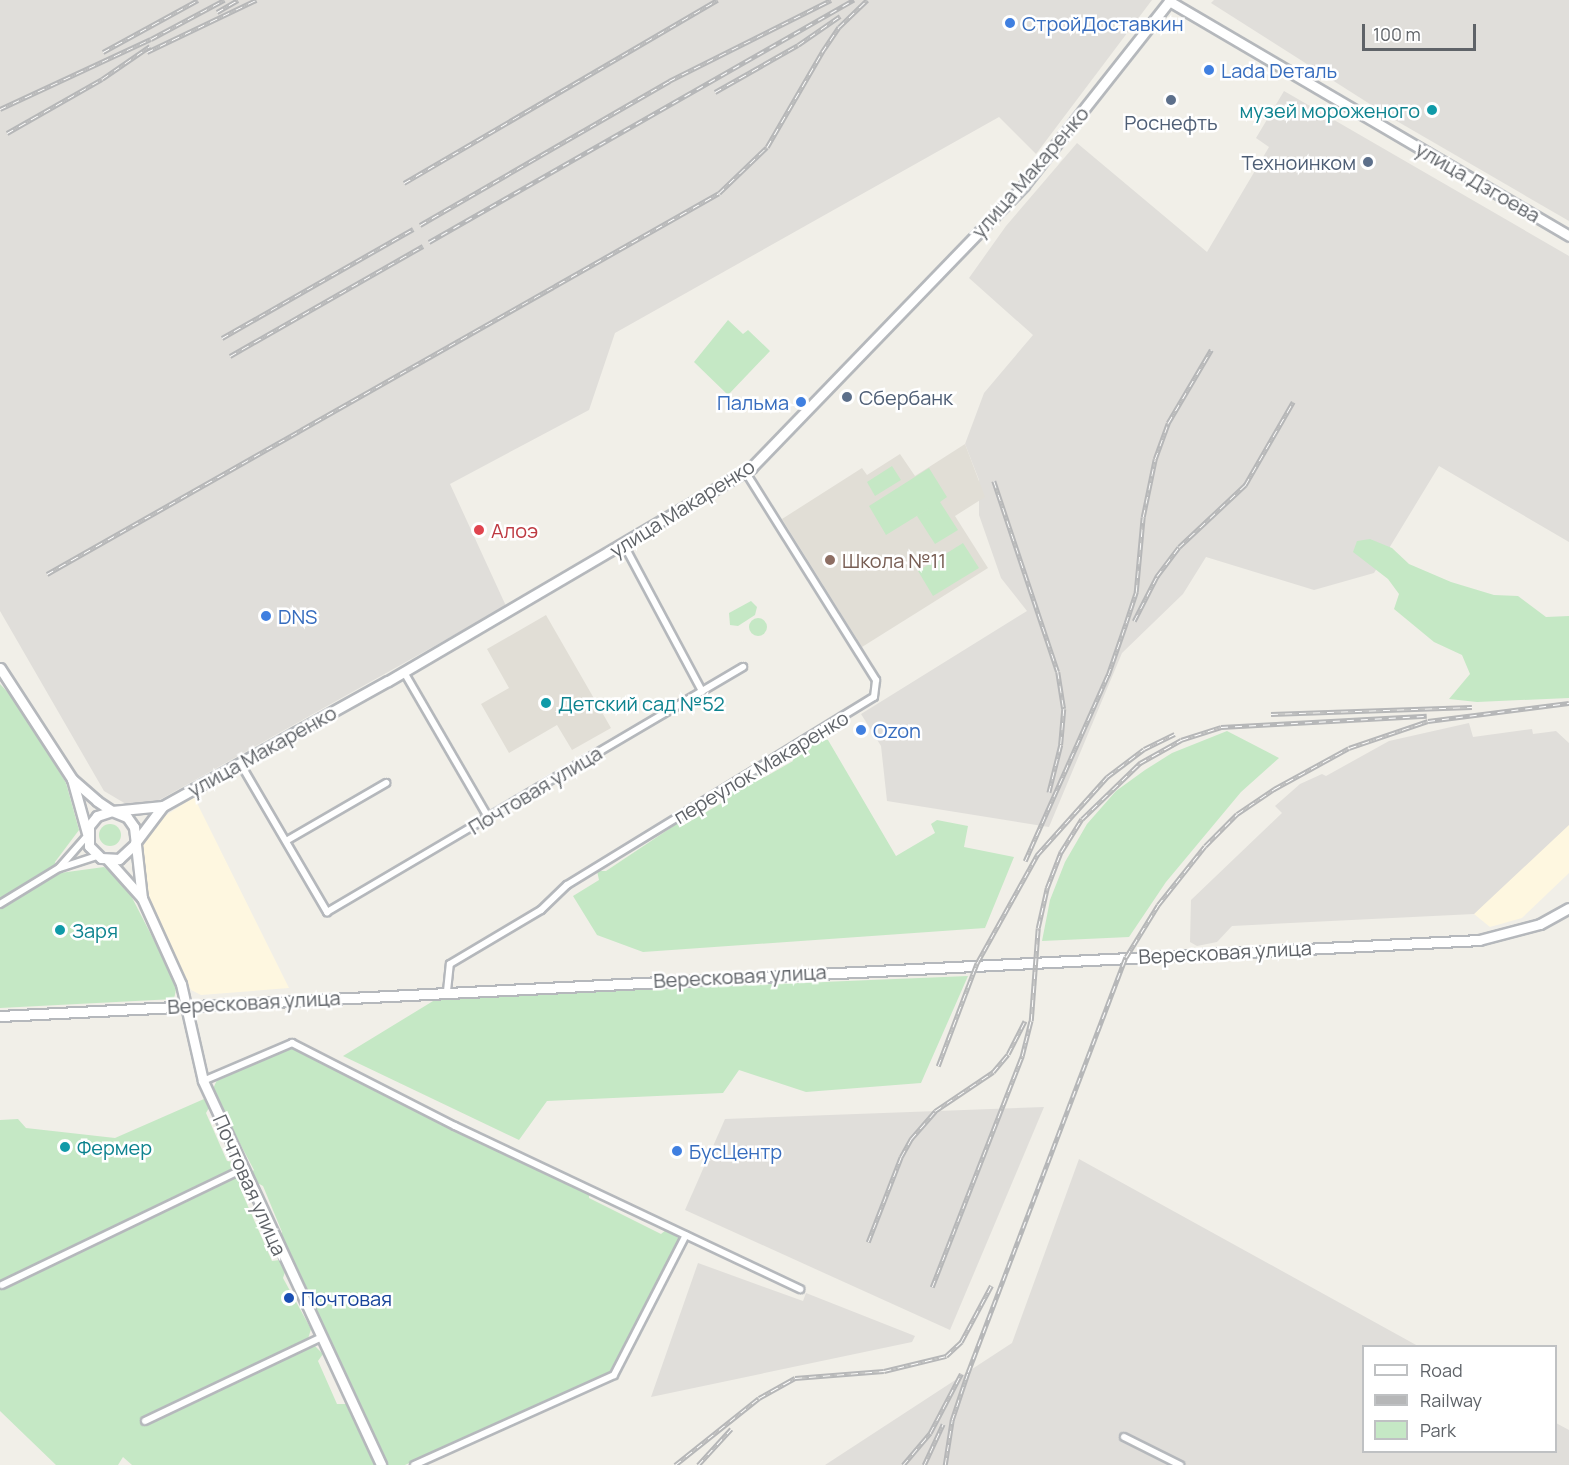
<!DOCTYPE html>
<html>
<head>
<meta charset="utf-8">
<style>
  body { margin:0 }
  #map { position:relative; width:1569px; height:1465px; overflow:hidden; background:#f1efe8; font-family:Manrope,sans-serif }
  div>[style] { position:absolute }
  [style*='--x'] { left:calc(var(--x)*1px); top:calc(var(--y)*1px); width:calc(var(--w)*1px); rotate:calc(var(--a)*1deg) }
  .commercial>* { inset:0; background:#fef7e0 }
  .industrial>* { inset:0; background:#e0deda }
  .education>* { inset:0; background:#e1ded6 }
  .green>* { inset:0; background:#c5e8c5 }
  .round { border-radius:50% }
  .roads { filter:drop-shadow(2px 0 #b5b8bc) drop-shadow(-2px 0 #b5b8bc) drop-shadow(0 2px #b5b8bc) drop-shadow(0 -2px #b5b8bc) }
  .street>* { height:6px; margin:-3px; padding:0 3px; transform-origin:3px; border-radius:3px; background:#fff }
  .secondary>* { height:9px; margin:-4.5px; padding:0 4.5px; transform-origin:4.5px; border-radius:4.5px; background:#fff }
  .rail>* { height:4.5px; margin-top:-2.25px; transform-origin:0; background:repeating-linear-gradient(90deg,#fff 0 7px,#b6b7b8 0 14px); box-sizing:border-box; border-block:2px solid #b6b7b8 }
  .dots>* { width:16px; height:16px; translate:-50% -50%; box-sizing:border-box; border:3px solid #fff; border-radius:50% }
  span { translate:-50% -50%; white-space:nowrap; text-align:center; line-height:1.15; -webkit-text-stroke:5px #fff; paint-order:stroke }
  .shop-label { font-size:20px; color:#366cbe }
  .left { translate:0 -50%; text-align:left }
  .right { translate:-100% -50%; text-align:right }
  .culture-label { font-size:20px; color:#0d838f }
  .service-label { font-size:20px; color:#4e5e75 }
  .street-label { font-size:20px; color:#5f6368 }
  .health-label { font-size:20px; color:#be3a42 }
  .education-label { font-size:20px; color:#785e54 }
  .transit-label { font-size:20px; color:#164399 }
  .legend { position:absolute; left:1362px; top:1345px; width:195px; height:108px; box-sizing:border-box; background:#fff; border:2px solid #bfc1c3; margin:0; padding:8px 10px; list-style:none; font-size:18px; color:#5f6368 }
  .legend li { display:flex; align-items:center; gap:12px; height:30px }
  .legend b { width:30px; border:2px solid #bfc1c3 }
  .scale { position:absolute; left:1362px; top:24px; width:114px; height:27px; box-sizing:border-box; border:3px solid #5f6368; border-top:0; padding-left:8px; font-size:18px; line-height:21px; white-space:nowrap; color:#5f6368; -webkit-text-stroke:4px #fff; paint-order:stroke }
</style>
</head>
<body>
<div id="map">
  <div class="commercial">
    <i style="clip-path:polygon(194px 797px,289px 988px,201px 995px,191px 990px,150px 899px,139px 854px,148px 827px)"></i>
    <i style="clip-path:polygon(1566px 824px,1569px 825px,1569px 873px,1522px 918px,1490px 927px,1474px 914px)"></i>
  </div>
  <div class="industrial">
    <i style="clip-path:polygon(0 0,1152px 0,1036px 154px,999px 117px,615px 333px,589px 410px,450px 484px,506px 606px,154px 803px,126px 804px,104px 791px,0 611px)"></i>
    <i style="clip-path:polygon(1214px 0,1569px 0,1569px 221px,1395px 120px,1211px 3px)"></i>
    <i style="clip-path:polygon(1284px 91px,1569px 256px,1569px 542px,1439px 466px,1374px 573px,1314px 590px,1206px 557px,1183px 594px,1122px 653px,1049px 827px,887px 801px,881px 746px,861px 714px,1027px 611px,1001px 578px,979px 515px,979px 480px,965px 444px,984px 393px,1033px 335px,969px 278px,1006px 226px,1077px 143px,1207px 252px,1269px 147px,1256px 138px)"></i>
    <i style="clip-path:polygon(1469px 723px,1473px 737px,1532px 729px,1533px 734px,1556px 731px,1569px 743px,1569px 825px,1474px 914px,1232px 926px,1217px 942px,1197px 946px,1190px 942px,1191px 900px,1282px 813px,1275px 806px,1300px 784px,1322px 774px,1326px 776px,1389px 741px)"></i>
    <i style="clip-path:polygon(1044px 1107px,950px 1330px,685px 1210px,725px 1119px)"></i>
    <i style="clip-path:polygon(1079px 1159px,1418px 1346px,1364px 1346px,1364px 1452px,1556px 1452px,1556px 1423px,1569px 1430px,1569px 1465px,825px 1465px,1012px 1343px)"></i>
    <i style="clip-path:polygon(698px 1263px,803px 1301px,806px 1293px,915px 1336px,912px 1342px,651px 1397px)"></i>
  </div>
  <div class="education">
    <i style="clip-path:polygon(965px 444px,985px 497px,955px 516px,988px 568px,862px 647px,782px 519px,862px 468px,867px 475px,900px 454px,915px 476px)"></i>
    <i style="clip-path:polygon(546px 615px,611px 728px,572px 750px,557px 725px,509px 753px,481px 704px,509px 688px,487px 649px)"></i>
  </div>
  <div class="green">
    <i style="clip-path:polygon(728px 320px,743px 334px,748px 330px,770px 351px,728px 395px,694px 362px)"></i>
    <i style="clip-path:polygon(892px 466px,901px 480px,875px 496px,867px 482px)"></i>
    <i style="clip-path:polygon(929px 468px,947px 497px,940px 502px,958px 530px,935px 544px,917px 516px,933px 506px,886px 535px,869px 506px)"></i>
    <i style="clip-path:polygon(1370px 539px,1392px 548px,1409px 564px,1451px 582px,1494px 595px,1518px 596px,1546px 617px,1569px 616px,1569px 698px,1477px 702px,1449px 699px,1470px 674px,1462px 655px,1434px 642px,1394px 609px,1399px 594px,1388px 579px,1353px 552px,1357px 541px)"></i>
    <i style="clip-path:polygon(963px 543px,979px 568px,933px 596px,918px 571px)"></i>
    <i style="clip-path:polygon(751px 601px,757px 607px,755px 615px,738px 626px,730px 625px,729px 613px)"></i>
    <i class="round" style="left:749px;top:618px;width:18px;height:18px"></i>
    <i style="clip-path:polygon(0 684px,17px 702px,66px 783px,79px 830px,55px 862px,60px 873px,104px 867px,125px 884px,177px 985px,174px 999px,0 1008px)"></i>
    <i style="clip-path:polygon(1227px 731px,1279px 758px,1241px 792px,1166px 882px,1129px 937px,1042px 941px,1050px 900px,1065px 862px,1087px 824px,1116px 791px,1145px 770px,1172px 753px)"></i>
    <i style="clip-path:polygon(820px 738px,828px 740px,896px 856px,935px 833px,931px 824px,937px 820px,968px 826px,964px 847px,1014px 857px,985px 928px,643px 952px,597px 935px,573px 896px,599px 880px,597px 871px,606px 871px,678px 823px,682px 826px,727px 800px,727px 794px,759px 774px,765px 777px,793px 761px,792px 754px)"></i>
    <i class="round" style="left:99px;top:824px;width:22px;height:22px"></i>
    <i style="clip-path:polygon(968px 976px,921px 1083px,806px 1092px,739px 1070px,723px 1093px,547px 1101px,519px 1140px,343px 1056px,438px 998px)"></i>
    <i style="clip-path:polygon(292px 1048px,589px 1193px,589px 1198px,661px 1234px,666px 1230px,677px 1235px,679px 1241px,612px 1372px,405px 1465px,387px 1465px,280px 1240px,282px 1232px,263px 1186px,254px 1181px,250px 1173px,254px 1170px,212px 1091px,217px 1080px)"></i>
    <i style="clip-path:polygon(204px 1099px,210px 1106px,206px 1113px,227px 1161px,234px 1162px,243px 1179px,240px 1188px,272px 1261px,280px 1260px,285px 1272px,283px 1278px,311px 1329px,308px 1339px,323px 1354px,318px 1361px,337px 1404px,347px 1404px,377px 1465px,132px 1465px,123px 1457px,118px 1465px,56px 1465px,0 1411px,0 1120px,18px 1119px,26px 1128px,115px 1138px)"></i>
  </div>
  <div class="roads">
    <div class="street">
      <i style="--x:624;--y:545;--w:166;--a:61.9"></i>
      <i style="--x:404;--y:672;--w:168;--a:59.9"></i>
      <i style="--x:240;--y:763;--w:173;--a:59.7"></i>
      <i style="--x:327;--y:912;--w:483;--a:-30.5"></i>
      <i style="--x:286;--y:841;--w:116;--a:-30.1"></i>
      <i style="--x:60;--y:868;--w:40;--a:-18"></i>
      <i style="--x:0;--y:904;--w:69;--a:-31.4"></i>
      <i style="--x:59;--y:868;--w:43;--a:-48.8"></i>
      <i style="--x:447;--y:991;--w:27;--a:-84"></i>
      <i style="--x:450;--y:964;--w:106;--a:-30.7"></i>
      <i style="--x:541;--y:910;--w:36;--a:-44"></i>
      <i style="--x:567;--y:885;--w:360;--a:-31.5"></i>
      <i style="--x:874;--y:697;--w:17;--a:-83"></i>
      <i style="--x:876;--y:680;--w:244;--a:-122.1"></i>
      <i style="--x:203;--y:1081;--w:97;--a:-23.1"></i>
      <i style="--x:292;--y:1043;--w:183;--a:27"></i>
      <i style="--x:455;--y:1126;--w:382;--a:25.3"></i>
      <i style="--x:2;--y:1285;--w:267;--a:-25.7"></i>
      <i style="--x:145;--y:1421;--w:194;--a:-25.4"></i>
      <i style="--x:1124;--y:1437;--w:63;--a:26.6"></i>
      <i style="--x:414;--y:1465;--w:219;--a:-24.2"></i>
      <i style="--x:614;--y:1375;--w:157;--a:-62.8"></i>
    </div>
    <div class="secondary">
      <i style="--x:1169;--y:1;--w:464;--a:30.4"></i>
      <i style="--x:0;--y:668;--w:132;--a:57"></i>
      <i style="--x:72;--y:779;--w:33;--a:41"></i>
      <i style="--x:97;--y:801;--w:18;--a:34"></i>
      <i style="--x:112;--y:811;--w:51;--a:-5.6"></i>
      <i style="--x:72;--y:779;--w:56;--a:74.5"></i>
      <i style="--x:135;--y:843;--w:46;--a:-52.9"></i>
      <i style="--x:163;--y:806;--w:257;--a:-29.1"></i>
      <i style="--x:388;--y:681;--w:421;--a:-30.4"></i>
      <i style="--x:751;--y:468;--w:393;--a:-46"></i>
      <i style="--x:1024;--y:185;--w:236;--a:-51.7"></i>
      <i style="--x:134;--y:845;--w:21;--a:137"></i>
      <i style="--x:119;--y:859;--w:18;--a:-177"></i>
      <i style="--x:101;--y:858;--w:17;--a:-135"></i>
      <i style="--x:89;--y:846;--w:20;--a:-90"></i>
      <i style="--x:89;--y:826;--w:13;--a:-51"></i>
      <i style="--x:97;--y:816;--w:16;--a:-18"></i>
      <i style="--x:112;--y:811;--w:16;--a:22"></i>
      <i style="--x:127;--y:817;--w:12;--a:55"></i>
      <i style="--x:134;--y:827;--w:71;--a:83.6"></i>
      <i style="--x:142;--y:898;--w:94;--a:65.6"></i>
      <i style="--x:181;--y:984;--w:99;--a:77.2"></i>
      <i style="--x:203;--y:1081;--w:423;--a:65.1"></i>
      <i style="--x:108;--y:860;--w:51;--a:48.2"></i>
      <i style="--x:0;--y:1016;--w:1481;--a:-2.94"></i>
      <i style="--x:1479;--y:940;--w:63;--a:-14.7"></i>
      <i style="--x:1540;--y:924;--w:33;--a:-29"></i>
    </div>
  </div>
  <div class="rail">
    <i style="--x:217;--y:12;--w:24;--a:-30"></i>
    <i style="--x:103;--y:52;--w:108;--a:-28.7"></i>
    <i style="--x:147;--y:52;--w:121;--a:-25.5"></i>
    <i style="--x:715;--y:92;--w:95;--a:-29.5"></i>
    <i style="--x:798;--y:45;--w:51;--a:-34.6"></i>
    <i style="--x:0;--y:109;--w:166;--a:-24.9"></i>
    <i style="--x:151;--y:39;--w:83;--a:-28.1"></i>
    <i style="--x:7;--y:133;--w:109;--a:-29.6"></i>
    <i style="--x:102;--y:79;--w:58;--a:-34.5"></i>
    <i style="--x:404;--y:183;--w:363;--a:-30.3"></i>
    <i style="--x:420;--y:225;--w:288;--a:-30"></i>
    <i style="--x:669;--y:81;--w:181;--a:-26.6"></i>
    <i style="--x:429;--y:242;--w:489;--a:-29.7"></i>
    <i style="--x:222;--y:338;--w:220;--a:-29.7"></i>
    <i style="--x:230;--y:356;--w:222;--a:-29.7"></i>
    <i style="--x:994;--y:481;--w:201;--a:71.5"></i>
    <i style="--x:1058;--y:672;--w:37;--a:81"></i>
    <i style="--x:1064;--y:709;--w:36;--a:95"></i>
    <i style="--x:1061;--y:745;--w:49;--a:104"></i>
    <i style="--x:47;--y:574;--w:772;--a:-29.55"></i>
    <i style="--x:719;--y:193;--w:66;--a:-43.8"></i>
    <i style="--x:767;--y:147;--w:110;--a:-59.9"></i>
    <i style="--x:822;--y:52;--w:30;--a:-56"></i>
    <i style="--x:839;--y:27;--w:39;--a:-44"></i>
    <i style="--x:1134;--y:621;--w:51;--a:-62.9"></i>
    <i style="--x:1157;--y:576;--w:36;--a:-53"></i>
    <i style="--x:1179;--y:547;--w:91;--a:-43.2"></i>
    <i style="--x:1245;--y:485;--w:96;--a:-60"></i>
    <i style="--x:1271;--y:714;--w:201;--a:-2"></i>
    <i style="--x:1025;--y:861;--w:204;--a:-66"></i>
    <i style="--x:1108;--y:675;--w:55;--a:-70.9"></i>
    <i style="--x:1126;--y:623;--w:33;--a:-72"></i>
    <i style="--x:1136;--y:592;--w:75;--a:-84.7"></i>
    <i style="--x:1143;--y:517;--w:59;--a:-78.3"></i>
    <i style="--x:1155;--y:459;--w:38;--a:-70"></i>
    <i style="--x:1168;--y:423;--w:85;--a:-59.5"></i>
    <i style="--x:938;--y:1066;--w:110;--a:-69.3"></i>
    <i style="--x:977;--y:963;--w:124;--a:-60.9"></i>
    <i style="--x:1037;--y:855;--w:105;--a:-48.1"></i>
    <i style="--x:1107;--y:777;--w:46;--a:-37.1"></i>
    <i style="--x:1144;--y:749;--w:34;--a:-26"></i>
    <i style="--x:868;--y:1242;--w:91;--a:-68.8"></i>
    <i style="--x:901;--y:1157;--w:21;--a:-61"></i>
    <i style="--x:911;--y:1139;--w:37;--a:-49"></i>
    <i style="--x:935;--y:1111;--w:70;--a:-33.9"></i>
    <i style="--x:993;--y:1072;--w:23;--a:-50"></i>
    <i style="--x:1008;--y:1054;--w:37;--a:-63"></i>
    <i style="--x:932;--y:1287;--w:248;--a:-68.7"></i>
    <i style="--x:1022;--y:1056;--w:36;--a:-76"></i>
    <i style="--x:1031;--y:1021;--w:93;--a:-85.7"></i>
    <i style="--x:1038;--y:928;--w:41;--a:-77.3"></i>
    <i style="--x:1047;--y:888;--w:39;--a:-69"></i>
    <i style="--x:1061;--y:852;--w:39;--a:-58"></i>
    <i style="--x:1082;--y:819;--w:81;--a:-44"></i>
    <i style="--x:1140;--y:763;--w:47;--a:-29.3"></i>
    <i style="--x:1181;--y:740;--w:42;--a:-18"></i>
    <i style="--x:1221;--y:727;--w:206;--a:-3.1"></i>
    <i style="--x:675;--y:1465;--w:107;--a:-38.6"></i>
    <i style="--x:759;--y:1398;--w:41;--a:-29.1"></i>
    <i style="--x:795;--y:1378;--w:89;--a:-4.5"></i>
    <i style="--x:884;--y:1371;--w:64;--a:-13.6"></i>
    <i style="--x:946;--y:1356;--w:21;--a:-43"></i>
    <i style="--x:961;--y:1342;--w:64;--a:-61.8"></i>
    <i style="--x:698;--y:1465;--w:49;--a:-47.5"></i>
    <i style="--x:903;--y:1465;--w:42;--a:-49.8"></i>
    <i style="--x:930;--y:1433;--w:67;--a:-62.3"></i>
    <i style="--x:924;--y:1465;--w:45;--a:-65.1"></i>
    <i style="--x:945;--y:1465;--w:46;--a:-81.2"></i>
    <i style="--x:952;--y:1420;--w:51;--a:-71.6"></i>
    <i style="--x:968;--y:1372;--w:444;--a:-69.2"></i>
    <i style="--x:1126;--y:957;--w:61;--a:-58.4"></i>
    <i style="--x:1158;--y:905;--w:75;--a:-51.5"></i>
    <i style="--x:1205;--y:846;--w:45;--a:-45"></i>
    <i style="--x:1237;--y:814;--w:45;--a:-34"></i>
    <i style="--x:1274;--y:789;--w:85;--a:-28.7"></i>
    <i style="--x:1349;--y:748;--w:83;--a:-18.9"></i>
    <i style="--x:1428;--y:721;--w:142;--a:-7.3"></i>
  </div>
  <div class="dots">
    <i style="left:1010px;top:23px;background:#3f7fe0"></i>
    <i style="left:1209px;top:70px;background:#3f7fe0"></i>
    <i style="left:1171px;top:100px;background:#5c6f8a"></i>
    <i style="left:1432px;top:110px;background:#0f9aa8"></i>
    <i style="left:1368px;top:162px;background:#5c6f8a"></i>
    <i style="left:847px;top:397px;background:#5c6f8a"></i>
    <i style="left:801px;top:402px;background:#3f7fe0"></i>
    <i style="left:479px;top:530px;background:#e0444e"></i>
    <i style="left:830px;top:560px;background:#8d6e63"></i>
    <i style="left:266px;top:616px;background:#3f7fe0"></i>
    <i style="left:546px;top:703px;background:#0f9aa8"></i>
    <i style="left:861px;top:730px;background:#3f7fe0"></i>
    <i style="left:60px;top:930px;background:#0f9aa8"></i>
    <i style="left:65px;top:1147px;background:#0f9aa8"></i>
    <i style="left:677px;top:1151px;background:#3f7fe0"></i>
    <i style="left:289px;top:1298px;background:#1a4fb4"></i>
  </div>
  <div class="shop-label">
    <span class="left" style="left:1022px;top:23px">СтройДоставкин</span>
    <span class="left" style="left:1221px;top:70px">Lada Dеталь</span>
    <span class="right" style="left:789px;top:402px">Пальма</span>
    <span class="left" style="left:278px;top:616px">DNS</span>
    <span class="left" style="left:873px;top:730px">Ozon</span>
    <span class="left" style="left:689px;top:1151px">БусЦентр</span>
  </div>
  <div class="culture-label">
    <span class="right" style="left:1420px;top:110px">музей мороженого</span>
    <span class="left" style="left:558px;top:703px">Детский сад №52</span>
    <span class="left" style="left:72px;top:930px">Заря</span>
    <span class="left" style="left:77px;top:1147px">Фермер</span>
  </div>
  <div class="service-label">
    <span style="left:1171px;top:122px">Роснефть</span>
    <span class="right" style="left:1356px;top:162px">Техноинком</span>
    <span class="left" style="left:859px;top:397px">Сбербанк</span>
  </div>
  <div class="street-label">
    <span style="left:1030px;top:172px;rotate:-49deg">улица Макаренко</span>
    <span style="left:1478px;top:182px;rotate:30deg">улица Дзгоева</span>
    <span style="left:682px;top:508px;rotate:-32deg">улица Макаренко</span>
    <span style="left:262px;top:751px;rotate:-29deg">улица Макаренко</span>
    <span style="left:761px;top:767px;rotate:-31deg">переулок Макаренко</span>
    <span style="left:535px;top:790px;rotate:-31deg">Почтовая улица</span>
    <span style="left:1225px;top:952px;rotate:-3deg">Вересковая улица</span>
    <span style="left:740px;top:976px;rotate:-3deg">Вересковая улица</span>
    <span style="left:254px;top:1002px;rotate:-3deg">Вересковая улица</span>
    <span style="left:250px;top:1185px;rotate:66deg">Почтовая улица</span>
  </div>
  <div class="health-label">
    <span class="left" style="left:491px;top:530px">Алоэ</span>
  </div>
  <div class="education-label">
    <span class="left" style="left:842px;top:560px">Школа №11</span>
  </div>
  <div class="transit-label">
    <span class="left" style="left:301px;top:1298px">Почтовая</span>
  </div>
  <ul class="legend">
  <li><b style="height:8px;background:#fff"></b>Road</li>
  <li><b style="height:8px;background:#b6b7b8"></b>Railway</li>
  <li><b style="height:16px;background:#c5e8c5"></b>Park</li>
  </ul>
  <div class="scale">100 m</div>
</div>
</body>
</html>
